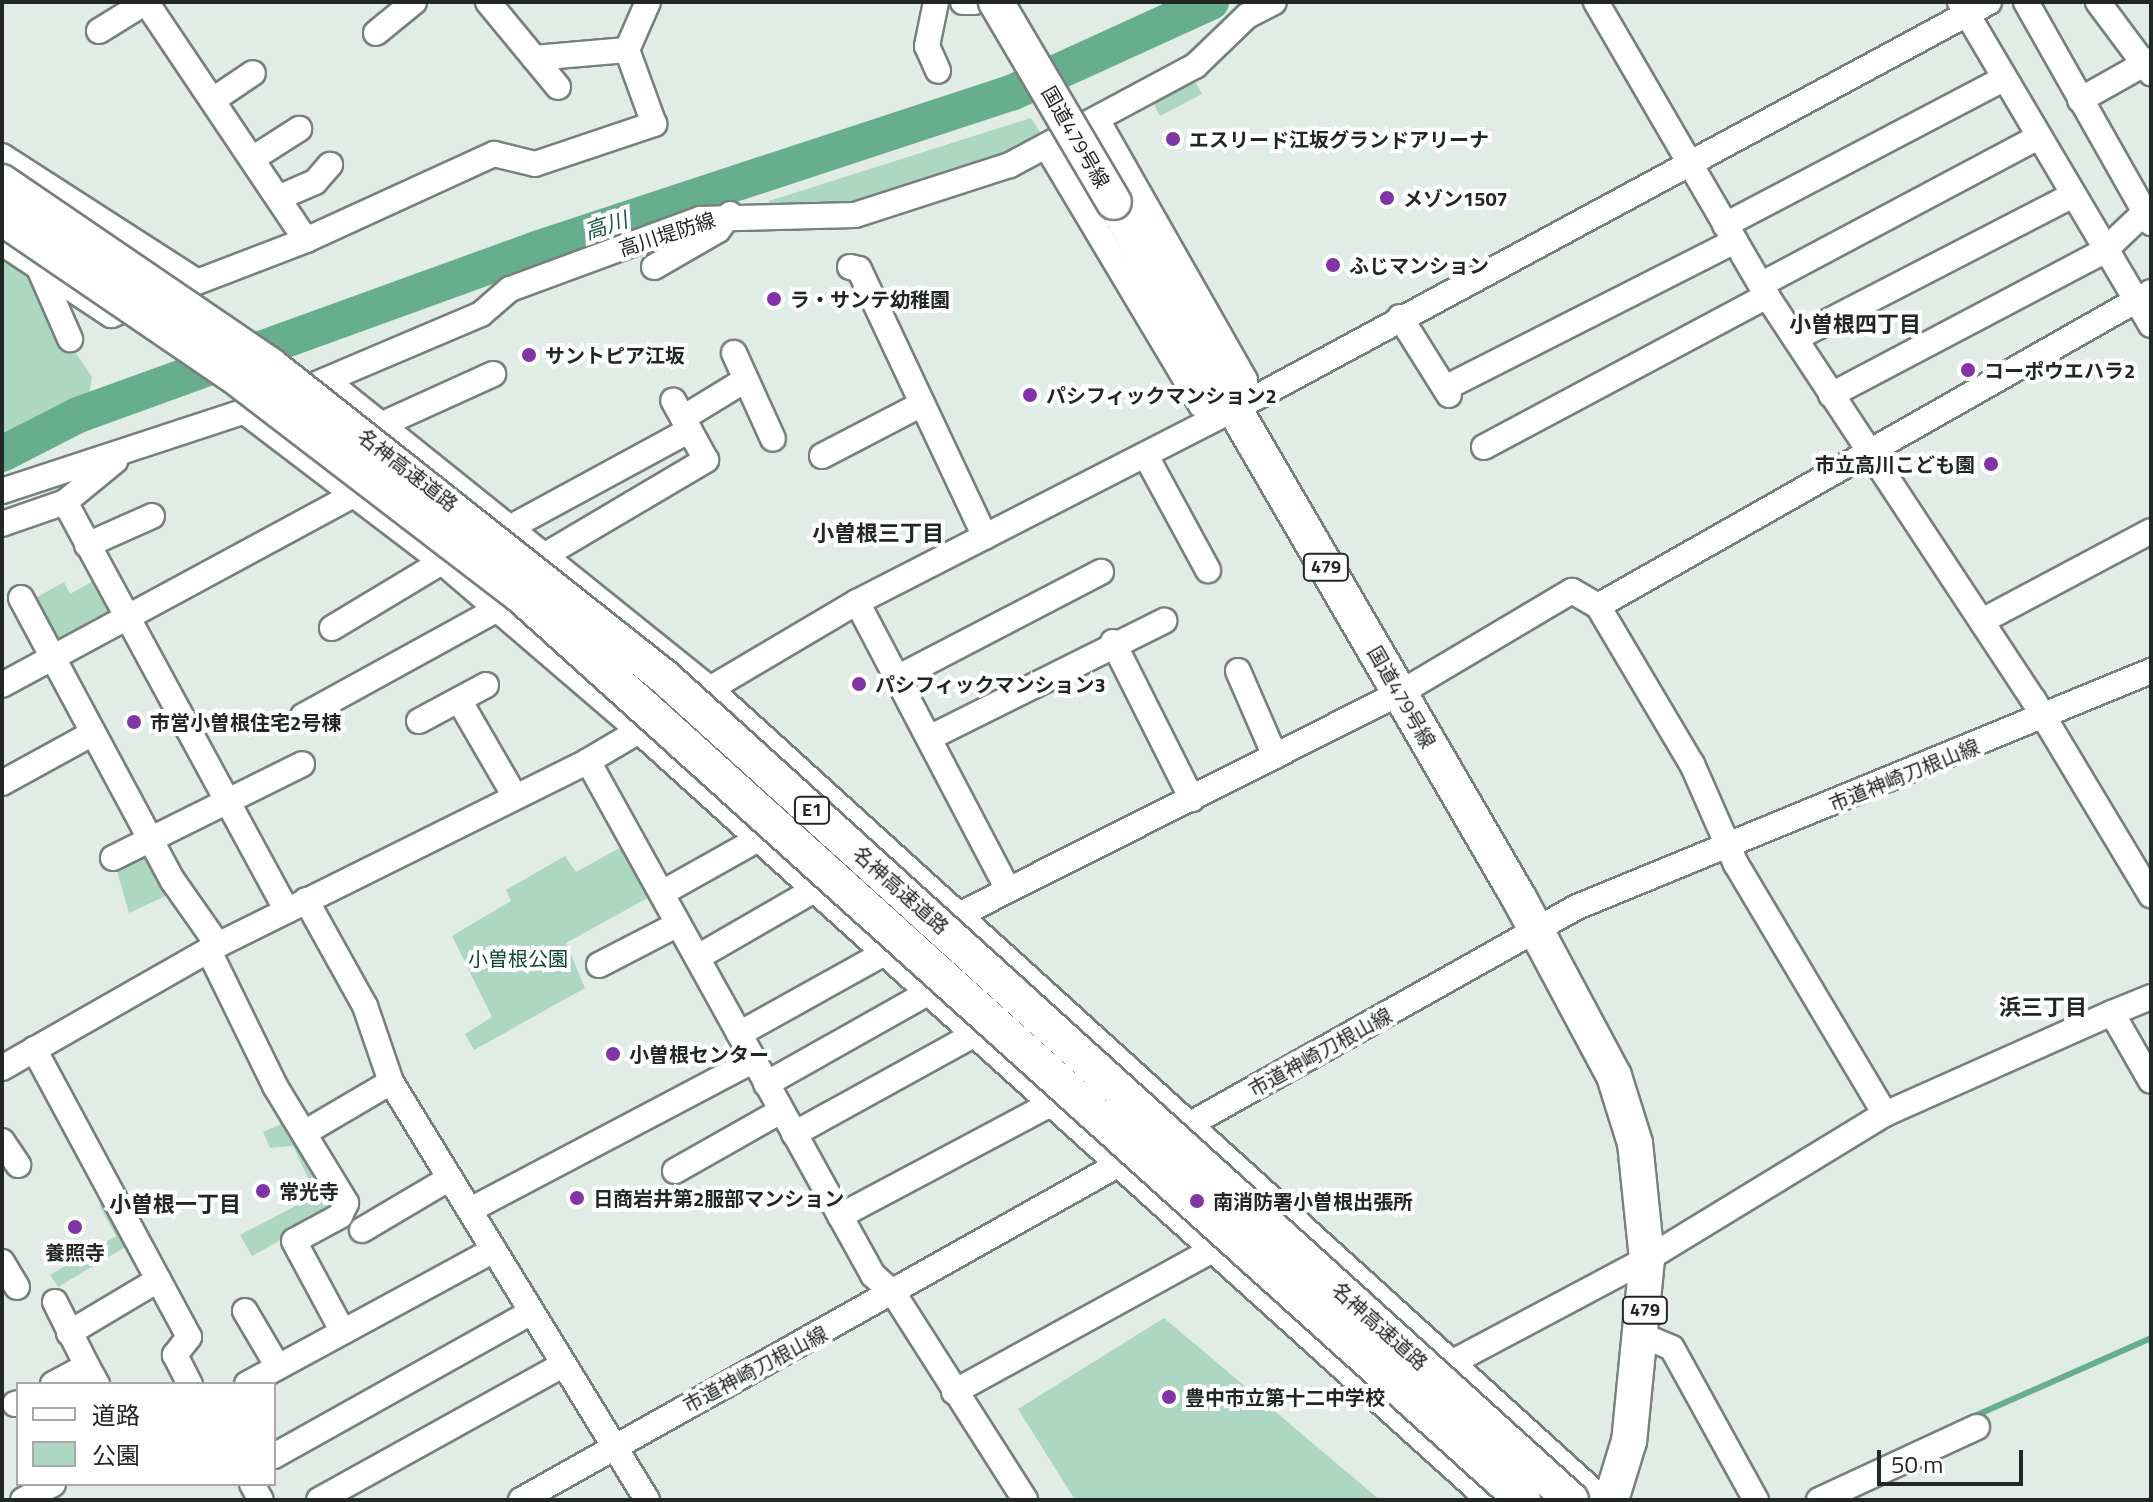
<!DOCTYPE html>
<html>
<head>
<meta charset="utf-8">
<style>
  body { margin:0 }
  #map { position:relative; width:2153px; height:1502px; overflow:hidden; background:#e1ece6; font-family:"Titillium Web","Noto Sans JP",sans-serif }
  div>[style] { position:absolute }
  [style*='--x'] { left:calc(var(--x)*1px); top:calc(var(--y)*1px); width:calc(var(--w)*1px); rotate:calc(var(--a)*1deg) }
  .green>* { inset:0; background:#add7c2 }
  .stream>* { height:6px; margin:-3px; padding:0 3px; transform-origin:3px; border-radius:3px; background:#66ae8d }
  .river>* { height:36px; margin:-18px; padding:0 18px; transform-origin:18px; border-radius:18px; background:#66ae8d }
  .roads { filter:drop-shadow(2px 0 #77817c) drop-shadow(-2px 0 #77817c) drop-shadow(0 2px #77817c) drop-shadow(0 -2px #77817c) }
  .minor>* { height:24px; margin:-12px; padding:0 12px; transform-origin:12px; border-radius:12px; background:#fff }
  .highway>* { height:34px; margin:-17px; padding:0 17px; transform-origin:17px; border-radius:17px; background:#fff }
  .bridges { filter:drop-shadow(2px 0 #77817c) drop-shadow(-2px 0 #77817c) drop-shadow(0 2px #77817c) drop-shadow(0 -2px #77817c) }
  .highway-bridge>* { height:34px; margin:-17px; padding:0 17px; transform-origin:17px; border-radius:17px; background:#fff }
  .dots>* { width:22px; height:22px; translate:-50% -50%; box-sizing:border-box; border:4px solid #fff; border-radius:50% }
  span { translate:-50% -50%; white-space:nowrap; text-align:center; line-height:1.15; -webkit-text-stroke:8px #fff; paint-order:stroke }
  .shield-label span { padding:2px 6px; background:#fff; border:2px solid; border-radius:6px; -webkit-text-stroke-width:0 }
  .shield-label { font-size:18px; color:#222624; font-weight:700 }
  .street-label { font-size:20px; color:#222624 }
  .poi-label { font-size:20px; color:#222624; font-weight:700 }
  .left { translate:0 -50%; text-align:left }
  .right { translate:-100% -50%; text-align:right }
  .park-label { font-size:20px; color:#0c4832 }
  .water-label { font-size:22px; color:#225942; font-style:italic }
  .neighbourhood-label { font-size:22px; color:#222624; font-weight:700 }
  .frame { position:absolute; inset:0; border:4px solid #222624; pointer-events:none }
  .legend { position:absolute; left:16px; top:1382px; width:260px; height:104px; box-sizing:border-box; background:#fff; border:2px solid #a7a8a7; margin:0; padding:10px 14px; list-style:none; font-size:24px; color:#222624 }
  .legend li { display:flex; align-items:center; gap:16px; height:40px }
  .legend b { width:40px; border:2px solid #a7a8a7 }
  .scale { position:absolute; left:1877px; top:1450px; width:146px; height:36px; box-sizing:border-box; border:4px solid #222624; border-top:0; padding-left:10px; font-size:24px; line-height:28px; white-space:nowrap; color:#222624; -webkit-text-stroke:6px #fff; paint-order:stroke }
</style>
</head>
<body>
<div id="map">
  <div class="green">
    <i style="clip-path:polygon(1193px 77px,1202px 94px,1160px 116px,1151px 99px)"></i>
    <i style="clip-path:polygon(1031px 118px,1043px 137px,1004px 156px,848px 206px,771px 212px,769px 201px)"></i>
    <i style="clip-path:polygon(2px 252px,26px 267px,34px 292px,92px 377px,88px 401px,2px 439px)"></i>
    <i style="clip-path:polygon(97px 579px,114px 609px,55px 642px,32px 600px,64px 582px,70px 594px)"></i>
    <i style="clip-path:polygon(625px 845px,653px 895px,566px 943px,585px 988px,474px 1050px,465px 1034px,492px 1017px,452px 936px,511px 901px,506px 890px,565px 856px,576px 872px)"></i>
    <i style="clip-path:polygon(141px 849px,172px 893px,129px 913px,115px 864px)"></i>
    <i style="clip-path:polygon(290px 1120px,338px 1199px,334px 1210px,252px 1256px,240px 1235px,316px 1195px,293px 1146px,270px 1148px,263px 1132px)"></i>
    <i style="clip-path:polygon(107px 1200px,132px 1243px,58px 1287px,50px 1275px,116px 1236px,99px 1205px)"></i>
    <i style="clip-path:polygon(1164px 1318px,1380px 1500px,1075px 1500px,1018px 1409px)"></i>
  </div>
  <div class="stream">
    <i style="--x:1970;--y:1418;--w:198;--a:-23.8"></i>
  </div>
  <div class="river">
    <i style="--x:2;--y:454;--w:85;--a:-27.2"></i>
    <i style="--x:78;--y:415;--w:490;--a:-19.9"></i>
    <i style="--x:539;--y:248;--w:497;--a:-18.2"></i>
    <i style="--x:1011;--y:93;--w:220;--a:-24.5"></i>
  </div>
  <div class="roads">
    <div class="minor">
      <i style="--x:146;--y:2;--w:287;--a:56.1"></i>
      <i style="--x:488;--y:2;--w:110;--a:50.5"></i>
      <i style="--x:936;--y:2;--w:45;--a:101.6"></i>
      <i style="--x:927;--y:46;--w:27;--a:66"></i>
      <i style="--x:963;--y:2;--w:11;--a:0"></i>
      <i style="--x:1596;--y:2;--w:340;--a:59.8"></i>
      <i style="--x:1767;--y:296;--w:483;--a:56.6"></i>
      <i style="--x:2033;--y:699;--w:229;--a:59"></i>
      <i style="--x:1960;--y:2;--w:375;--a:59.4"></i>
      <i style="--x:2026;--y:2;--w:254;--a:60.5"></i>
      <i style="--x:2098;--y:2;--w:89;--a:53.3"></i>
      <i style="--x:99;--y:31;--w:55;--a:-31.7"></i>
      <i style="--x:376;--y:33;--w:49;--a:-39.2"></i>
      <i style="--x:534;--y:58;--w:93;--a:-4.9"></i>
      <i style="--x:627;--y:50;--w:52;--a:-66.4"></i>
      <i style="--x:213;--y:100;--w:48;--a:-34"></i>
      <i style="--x:2080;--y:100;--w:81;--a:-29.4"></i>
      <i style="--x:1047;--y:147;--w:300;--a:59.2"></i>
      <i style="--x:1201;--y:405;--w:32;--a:9"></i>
      <i style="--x:1233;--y:410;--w:32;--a:-68"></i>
      <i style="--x:1245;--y:380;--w:296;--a:-119.6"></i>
      <i style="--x:2;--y:156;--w:231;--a:32.8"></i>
      <i style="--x:252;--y:159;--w:56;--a:-32.6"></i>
      <i style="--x:278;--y:198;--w:40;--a:-23.4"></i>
      <i style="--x:315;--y:182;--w:23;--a:-49"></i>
      <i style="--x:1725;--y:225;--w:314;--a:-27.7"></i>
      <i style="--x:2;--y:243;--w:131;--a:33.4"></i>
      <i style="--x:111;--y:315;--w:209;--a:-21"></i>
      <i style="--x:306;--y:240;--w:207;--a:-24.6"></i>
      <i style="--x:494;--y:154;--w:42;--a:13.7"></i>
      <i style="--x:535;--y:164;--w:126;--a:-18.6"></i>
      <i style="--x:654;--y:124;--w:79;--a:-110"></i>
      <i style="--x:38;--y:266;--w:80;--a:66.3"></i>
      <i style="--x:654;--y:267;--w:74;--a:-30"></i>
      <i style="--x:718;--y:230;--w:20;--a:-53"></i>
      <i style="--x:850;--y:267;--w:9;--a:13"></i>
      <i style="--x:859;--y:269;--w:296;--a:64.8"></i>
      <i style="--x:1762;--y:284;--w:311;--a:-28"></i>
      <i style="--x:1400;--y:317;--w:92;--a:57.9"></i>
      <i style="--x:1796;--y:338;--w:309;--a:-27.3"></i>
      <i style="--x:734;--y:353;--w:94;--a:65.6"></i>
      <i style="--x:327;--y:381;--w:489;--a:38.8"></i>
      <i style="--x:708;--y:687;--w:1209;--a:42.25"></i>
      <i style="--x:1457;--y:382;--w:312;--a:-26.9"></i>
      <i style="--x:314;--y:385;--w:181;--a:-23"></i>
      <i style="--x:481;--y:314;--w:38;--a:-41"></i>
      <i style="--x:510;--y:289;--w:202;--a:-20.2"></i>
      <i style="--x:700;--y:219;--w:155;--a:-1.5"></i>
      <i style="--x:855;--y:215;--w:163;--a:-17.9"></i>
      <i style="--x:1010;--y:165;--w:210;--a:-28.2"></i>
      <i style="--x:1195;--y:66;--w:72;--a:-43.9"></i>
      <i style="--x:1247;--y:16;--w:30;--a:-27"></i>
      <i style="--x:1831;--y:395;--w:309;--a:-27.8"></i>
      <i style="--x:2104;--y:251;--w:57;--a:-43.6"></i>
      <i style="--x:245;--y:412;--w:248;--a:37.3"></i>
      <i style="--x:442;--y:562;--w:261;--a:40.6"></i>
      <i style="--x:640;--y:732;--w:1145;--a:42.13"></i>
      <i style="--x:683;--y:418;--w:69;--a:-31.4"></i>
      <i style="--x:383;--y:424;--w:121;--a:-24.4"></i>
      <i style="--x:1484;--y:447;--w:321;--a:-28.1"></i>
      <i style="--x:822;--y:456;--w:113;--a:-27.5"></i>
      <i style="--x:1146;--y:456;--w:130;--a:61.5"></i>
      <i style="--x:2;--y:491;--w:268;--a:-18.2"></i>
      <i style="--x:65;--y:502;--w:65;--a:-39.4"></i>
      <i style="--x:2;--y:524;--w:67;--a:-19.2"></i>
      <i style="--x:65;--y:502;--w:465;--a:61.5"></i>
      <i style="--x:513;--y:526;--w:201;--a:-28.5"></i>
      <i style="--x:87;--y:545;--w:71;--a:-24"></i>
      <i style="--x:547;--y:554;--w:185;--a:-30.6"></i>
      <i style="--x:706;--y:460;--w:68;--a:-118.8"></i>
      <i style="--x:21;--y:598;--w:321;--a:61.8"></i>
      <i style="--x:173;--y:881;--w:78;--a:54.9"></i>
      <i style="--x:857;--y:602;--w:325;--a:62.3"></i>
      <i style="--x:1598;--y:606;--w:184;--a:59.3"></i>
      <i style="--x:1692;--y:764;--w:109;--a:66.3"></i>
      <i style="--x:1736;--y:864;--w:291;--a:59.2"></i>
      <i style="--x:1982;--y:621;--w:191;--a:-28"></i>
      <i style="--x:332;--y:628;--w:128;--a:-31"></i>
      <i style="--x:1113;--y:642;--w:176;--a:63.3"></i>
      <i style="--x:1238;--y:671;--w:93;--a:66.5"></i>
      <i style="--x:897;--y:678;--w:230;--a:-27.5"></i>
      <i style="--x:2;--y:685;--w:400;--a:-28.4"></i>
      <i style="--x:459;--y:700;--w:110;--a:59.9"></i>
      <i style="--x:303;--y:716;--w:222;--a:-28.8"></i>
      <i style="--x:419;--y:721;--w:76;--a:-28.2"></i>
      <i style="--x:929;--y:738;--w:263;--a:-26.5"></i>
      <i style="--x:588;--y:761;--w:588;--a:60.99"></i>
      <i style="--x:873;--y:1275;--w:28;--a:42"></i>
      <i style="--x:894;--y:1294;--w:244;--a:57.5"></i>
      <i style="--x:2;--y:783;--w:104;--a:-28.8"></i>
      <i style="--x:113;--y:858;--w:211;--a:-26.4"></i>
      <i style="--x:662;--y:893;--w:112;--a:-29.3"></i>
      <i style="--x:306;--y:900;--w:121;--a:60.9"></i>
      <i style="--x:365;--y:1006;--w:80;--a:71.1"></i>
      <i style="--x:391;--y:1082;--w:490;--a:58.5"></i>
      <i style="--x:945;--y:922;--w:509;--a:-26.72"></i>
      <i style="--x:1400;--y:693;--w:200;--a:-30.7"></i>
      <i style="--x:1572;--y:591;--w:30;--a:30"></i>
      <i style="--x:1598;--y:606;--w:636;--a:-29.59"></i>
      <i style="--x:209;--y:951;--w:150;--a:63.9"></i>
      <i style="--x:275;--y:1086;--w:137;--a:58.7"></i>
      <i style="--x:346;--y:1203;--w:14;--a:115"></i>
      <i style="--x:340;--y:1216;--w:52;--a:151.5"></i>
      <i style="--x:294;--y:1241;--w:103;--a:61.7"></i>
      <i style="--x:698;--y:957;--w:136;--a:-30"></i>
      <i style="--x:599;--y:965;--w:89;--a:-27.4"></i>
      <i style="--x:2151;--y:997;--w:42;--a:157.7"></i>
      <i style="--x:2112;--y:1013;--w:78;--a:60.2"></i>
      <i style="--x:739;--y:1034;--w:181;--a:-29.1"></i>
      <i style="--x:34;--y:1049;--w:327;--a:61.7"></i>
      <i style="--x:189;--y:1337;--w:23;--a:128"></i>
      <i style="--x:175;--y:1355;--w:33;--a:63"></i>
      <i style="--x:2;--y:1068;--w:249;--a:-29.7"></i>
      <i style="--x:218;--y:945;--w:413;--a:-26.4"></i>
      <i style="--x:588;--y:761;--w:312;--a:-30.6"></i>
      <i style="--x:857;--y:602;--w:422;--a:-27.1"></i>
      <i style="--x:1233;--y:410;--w:859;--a:-28.35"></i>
      <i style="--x:766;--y:1084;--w:192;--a:-29.4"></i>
      <i style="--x:304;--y:1133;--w:101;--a:-30.4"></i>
      <i style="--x:794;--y:1134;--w:209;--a:-28.9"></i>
      <i style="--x:2;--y:1141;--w:29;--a:56"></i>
      <i style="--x:675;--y:1171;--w:122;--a:-29.5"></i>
      <i style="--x:470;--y:1210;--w:320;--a:-27.8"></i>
      <i style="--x:840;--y:1216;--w:242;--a:-28"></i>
      <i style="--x:362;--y:1230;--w:102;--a:-30.6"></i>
      <i style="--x:2;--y:1262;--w:29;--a:59"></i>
      <i style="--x:55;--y:1302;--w:72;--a:63.4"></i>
      <i style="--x:245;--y:1311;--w:65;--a:59.5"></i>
      <i style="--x:69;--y:1333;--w:104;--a:-30.8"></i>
      <i style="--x:1644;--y:1336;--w:30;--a:23"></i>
      <i style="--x:1672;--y:1348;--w:174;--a:61.1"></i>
      <i style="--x:1453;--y:1362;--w:220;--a:-28"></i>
      <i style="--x:1647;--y:1259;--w:279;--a:-31.4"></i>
      <i style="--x:1885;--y:1114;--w:248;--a:-24"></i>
      <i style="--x:53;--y:1384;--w:38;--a:-28"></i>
      <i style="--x:87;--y:1366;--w:21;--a:61"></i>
      <i style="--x:247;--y:1384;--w:281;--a:-28.5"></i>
      <i style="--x:954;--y:1392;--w:297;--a:-28.8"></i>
      <i style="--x:15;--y:1404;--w:3;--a:-18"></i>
      <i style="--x:274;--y:1456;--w:295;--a:-29.2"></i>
      <i style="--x:252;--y:1484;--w:18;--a:61"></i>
      <i style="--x:23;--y:1500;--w:34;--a:-28"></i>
      <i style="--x:319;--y:1500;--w:280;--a:-29"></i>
      <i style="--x:521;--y:1500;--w:1211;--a:-29.32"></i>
      <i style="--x:1577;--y:907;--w:621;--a:-22.35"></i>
      <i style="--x:1819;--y:1500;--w:174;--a:-24.8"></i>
    </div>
    <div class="highway">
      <i style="--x:1114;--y:202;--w:805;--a:59.81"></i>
      <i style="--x:1519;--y:898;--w:202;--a:61.9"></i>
      <i style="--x:1614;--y:1076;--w:70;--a:72.6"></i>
      <i style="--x:1635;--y:1143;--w:117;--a:84.1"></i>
      <i style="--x:1647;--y:1259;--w:183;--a:95.6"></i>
      <i style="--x:1629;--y:1441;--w:62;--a:107"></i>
    </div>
  </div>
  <div class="bridges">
    <div class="highway-bridge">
      <i style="--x:996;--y:2;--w:232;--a:59.5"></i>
      <i style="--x:2;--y:182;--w:325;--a:34.3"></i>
      <i style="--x:270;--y:365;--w:501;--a:38.36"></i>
      <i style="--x:663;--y:676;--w:1226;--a:42.22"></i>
      <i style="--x:2;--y:218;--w:291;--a:34.3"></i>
      <i style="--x:242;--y:382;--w:352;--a:37.5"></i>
      <i style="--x:521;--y:596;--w:1350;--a:42.06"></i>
    </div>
  </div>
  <div class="dots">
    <i style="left:1173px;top:139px;background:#8134a5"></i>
    <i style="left:1387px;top:198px;background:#8134a5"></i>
    <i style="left:1333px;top:265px;background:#8134a5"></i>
    <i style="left:774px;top:299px;background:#8134a5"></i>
    <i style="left:529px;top:355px;background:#8134a5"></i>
    <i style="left:1968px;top:370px;background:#8134a5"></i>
    <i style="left:1030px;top:395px;background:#8134a5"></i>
    <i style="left:1991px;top:464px;background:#8134a5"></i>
    <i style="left:859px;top:684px;background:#8134a5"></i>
    <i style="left:134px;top:722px;background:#8134a5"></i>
    <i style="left:613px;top:1054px;background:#8134a5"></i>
    <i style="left:263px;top:1191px;background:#8134a5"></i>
    <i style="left:577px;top:1198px;background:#8134a5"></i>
    <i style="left:1197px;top:1201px;background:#8134a5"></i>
    <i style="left:75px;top:1227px;background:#8134a5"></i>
    <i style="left:1169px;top:1397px;background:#8134a5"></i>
  </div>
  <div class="shield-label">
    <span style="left:1326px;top:567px">479</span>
    <span style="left:812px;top:810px">E1</span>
    <span style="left:1645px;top:1310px">479</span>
  </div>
  <div class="street-label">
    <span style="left:1076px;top:137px;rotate:60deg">国道479号線</span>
    <span style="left:667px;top:234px;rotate:-18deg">高川堤防線</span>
    <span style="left:408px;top:470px;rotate:38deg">名神高速道路</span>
    <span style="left:1402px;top:697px;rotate:60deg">国道479号線</span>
    <span style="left:1904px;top:775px;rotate:-22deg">市道神崎刀根山線</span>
    <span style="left:901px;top:890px;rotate:42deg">名神高速道路</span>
    <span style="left:1320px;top:1052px;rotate:-29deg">市道神崎刀根山線</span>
    <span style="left:1380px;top:1326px;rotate:42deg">名神高速道路</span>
    <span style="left:755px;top:1369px;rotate:-28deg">市道神崎刀根山線</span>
  </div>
  <div class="poi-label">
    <span class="left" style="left:1189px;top:139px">エスリード江坂グランドアリーナ</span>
    <span class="left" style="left:1403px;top:198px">メゾン1507</span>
    <span class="left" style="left:1349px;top:265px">ふじマンション</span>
    <span class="left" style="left:790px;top:299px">ラ・サンテ幼稚園</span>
    <span class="left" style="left:545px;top:355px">サントピア江坂</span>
    <span class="left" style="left:1984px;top:370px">コーポウエハラ2</span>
    <span class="left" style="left:1046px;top:395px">パシフィックマンション2</span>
    <span class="right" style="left:1975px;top:464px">市立高川こども園</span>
    <span class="left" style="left:875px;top:684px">パシフィックマンション3</span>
    <span class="left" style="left:150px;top:722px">市営小曽根住宅2号棟</span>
    <span class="left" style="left:629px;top:1054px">小曽根センター</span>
    <span class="left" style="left:279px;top:1191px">常光寺</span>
    <span class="left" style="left:593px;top:1198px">日商岩井第2服部マンション</span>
    <span class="left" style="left:1213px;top:1201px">南消防署小曽根出張所</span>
    <span style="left:75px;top:1252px">養照寺</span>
    <span class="left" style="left:1185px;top:1397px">豊中市立第十二中学校</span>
  </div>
  <div class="park-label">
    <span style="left:518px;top:958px">小曽根公園</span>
  </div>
  <div class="water-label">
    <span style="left:606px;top:226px;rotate:-18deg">高川</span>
  </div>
  <div class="neighbourhood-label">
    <span style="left:1855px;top:325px">小曽根四丁目</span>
    <span style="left:878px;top:534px">小曽根三丁目</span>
    <span style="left:2043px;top:1008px">浜三丁目</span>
    <span style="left:175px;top:1205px">小曽根一丁目</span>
  </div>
  <div class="frame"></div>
  <ul class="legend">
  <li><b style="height:10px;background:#fff"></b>道路</li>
  <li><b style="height:22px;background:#add7c2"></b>公園</li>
  </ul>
  <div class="scale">50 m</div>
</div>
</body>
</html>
